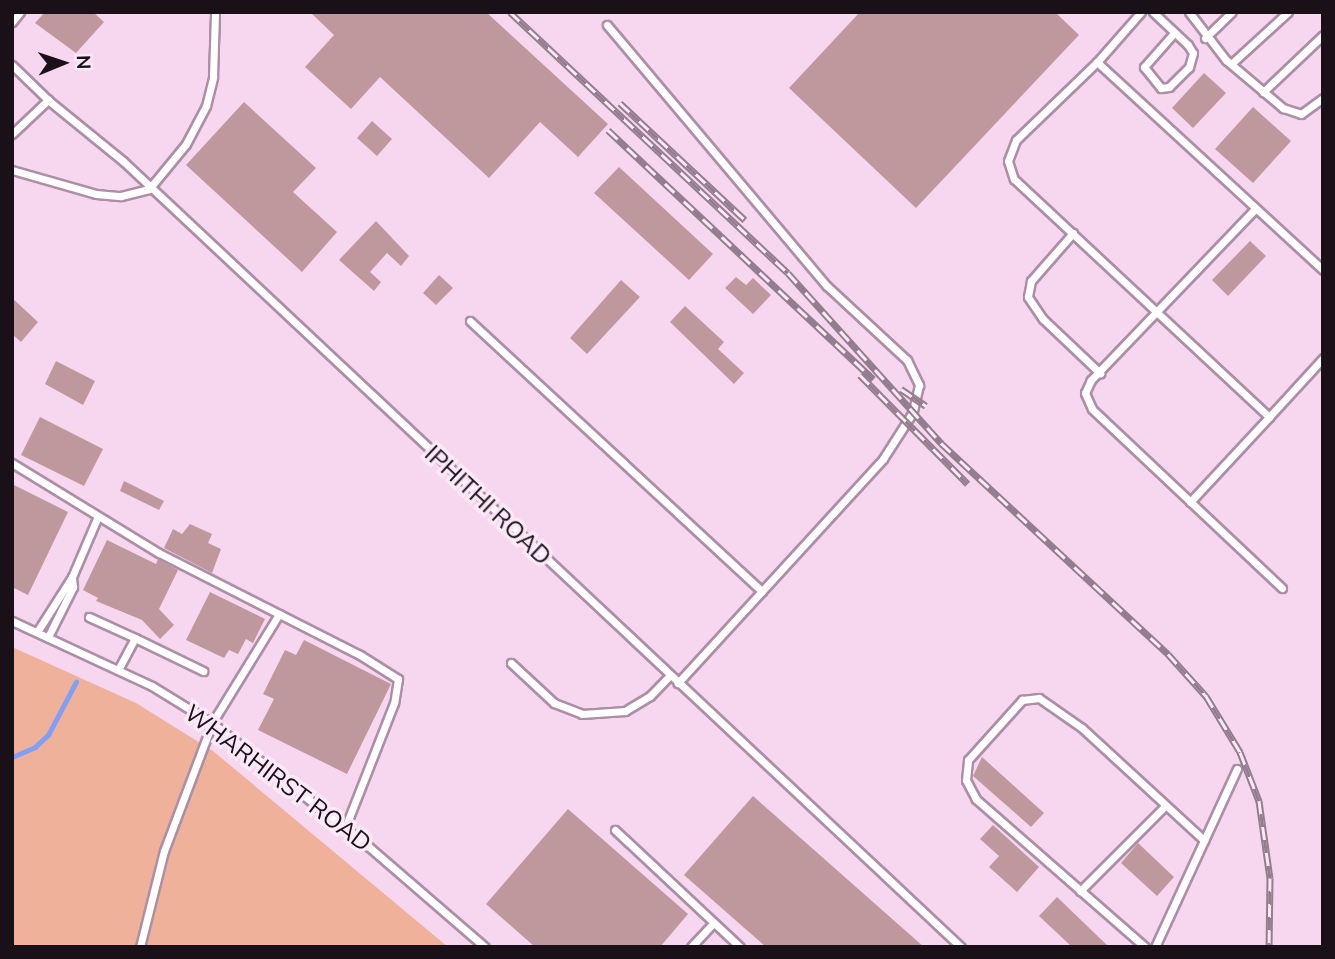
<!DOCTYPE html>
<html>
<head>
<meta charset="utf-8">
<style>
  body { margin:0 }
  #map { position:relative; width:1335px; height:959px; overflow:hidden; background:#f7d7ef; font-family:Mulish,sans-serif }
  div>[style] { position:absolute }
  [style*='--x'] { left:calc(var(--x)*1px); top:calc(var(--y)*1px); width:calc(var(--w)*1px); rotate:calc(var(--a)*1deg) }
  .green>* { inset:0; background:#f0b19a }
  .stream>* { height:4.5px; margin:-2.25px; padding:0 2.25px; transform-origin:2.25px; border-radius:2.25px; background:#819ff4 }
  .building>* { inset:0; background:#bf989e }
  .roads { filter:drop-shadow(2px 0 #ac8ea5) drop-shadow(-2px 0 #ac8ea5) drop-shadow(0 2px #ac8ea5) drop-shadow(0 -2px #ac8ea5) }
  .lane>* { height:7px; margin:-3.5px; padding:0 3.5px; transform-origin:3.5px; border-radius:3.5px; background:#fff }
  .rail>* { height:7px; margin-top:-3.5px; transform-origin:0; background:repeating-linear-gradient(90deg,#fce9f7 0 13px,#937d8e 0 26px); box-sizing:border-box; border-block:2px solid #937d8e }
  span { translate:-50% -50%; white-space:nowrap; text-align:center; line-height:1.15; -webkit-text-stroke:7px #fce9f7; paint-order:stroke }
  .street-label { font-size:24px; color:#1a1018 }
  .frame { position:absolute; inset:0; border:14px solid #1a1018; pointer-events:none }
  .north { position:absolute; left:28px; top:28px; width:70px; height:70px; -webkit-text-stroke:5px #fce9f7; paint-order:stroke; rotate:88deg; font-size:19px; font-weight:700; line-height:28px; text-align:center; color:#1a1018 }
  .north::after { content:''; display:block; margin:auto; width:24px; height:32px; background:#1a1018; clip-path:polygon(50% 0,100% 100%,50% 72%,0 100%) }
</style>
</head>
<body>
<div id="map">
  <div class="green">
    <i style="clip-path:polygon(12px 647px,136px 703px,213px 751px,448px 947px,12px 947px)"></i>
  </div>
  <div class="stream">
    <i style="--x:12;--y:757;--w:25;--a:-23"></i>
    <i style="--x:35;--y:747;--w:18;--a:-43"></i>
    <i style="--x:48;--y:735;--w:60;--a:-62.2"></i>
  </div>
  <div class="building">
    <i style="clip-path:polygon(45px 12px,93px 12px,104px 22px,76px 53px,35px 23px)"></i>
    <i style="clip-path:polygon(310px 12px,486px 12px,608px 124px,578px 157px,540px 122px,489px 178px,380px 77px,351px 109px,305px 67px,334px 35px)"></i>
    <i style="clip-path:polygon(860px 12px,1055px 12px,1079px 35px,916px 208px,789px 88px)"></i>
    <i style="clip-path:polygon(1204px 73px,1226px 93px,1193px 128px,1172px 108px)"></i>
    <i style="clip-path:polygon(244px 102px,316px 168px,293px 192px,337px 232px,302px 272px,186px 165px)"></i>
    <i style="clip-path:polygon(1253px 107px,1291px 141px,1253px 183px,1215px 149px)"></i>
    <i style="clip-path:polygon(372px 121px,392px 139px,377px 156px,357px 138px)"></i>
    <i style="clip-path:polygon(619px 167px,713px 254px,689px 280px,594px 193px)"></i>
    <i style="clip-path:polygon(376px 221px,409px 256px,401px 266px,387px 253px,370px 272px,381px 282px,374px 291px,339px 260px)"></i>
    <i style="clip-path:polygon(1250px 241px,1266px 256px,1228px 296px,1212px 280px)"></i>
    <i style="clip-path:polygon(439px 275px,453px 288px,436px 305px,423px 293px)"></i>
    <i style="clip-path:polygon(736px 277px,746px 285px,753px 278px,771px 295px,753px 314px,725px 288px)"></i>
    <i style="clip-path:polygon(621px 280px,640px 297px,587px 354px,570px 338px)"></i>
    <i style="clip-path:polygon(12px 298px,38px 322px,21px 342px,12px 334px)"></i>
    <i style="clip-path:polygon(685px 306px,724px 342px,718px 349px,744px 373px,734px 384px,670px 322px)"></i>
    <i style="clip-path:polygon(56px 361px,95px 381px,83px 405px,45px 384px)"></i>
    <i style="clip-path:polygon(40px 417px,103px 449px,84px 486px,21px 455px)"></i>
    <i style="clip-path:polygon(124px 481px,164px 501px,159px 510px,120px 491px)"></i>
    <i style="clip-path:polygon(12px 484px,68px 512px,28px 595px,12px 587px)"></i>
    <i style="clip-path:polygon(190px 524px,212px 534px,208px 543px,221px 549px,212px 573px,164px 548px,173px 529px,182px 534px)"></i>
    <i style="clip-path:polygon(107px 540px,156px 564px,158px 559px,178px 570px,159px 609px,174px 625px,160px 639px,142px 620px,96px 601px,98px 598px,83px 590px)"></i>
    <i style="clip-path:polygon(210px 592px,265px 619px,253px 643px,246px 639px,238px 654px,229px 650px,224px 658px,186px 640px)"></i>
    <i style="clip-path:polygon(304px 640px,391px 684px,347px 774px,258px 730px,274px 699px,263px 694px,285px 650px,296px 655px)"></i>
    <i style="clip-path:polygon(982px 757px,1044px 813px,1031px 827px,973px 776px)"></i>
    <i style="clip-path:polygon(753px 796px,924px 947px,766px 947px,684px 875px)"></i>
    <i style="clip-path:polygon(568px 809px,688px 914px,660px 947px,535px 947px,486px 904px)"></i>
    <i style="clip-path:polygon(993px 825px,1039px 867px,1017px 892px,989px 867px,999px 856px,980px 839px)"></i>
    <i style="clip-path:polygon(1138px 843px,1174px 877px,1157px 896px,1121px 863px)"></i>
    <i style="clip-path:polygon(1057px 897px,1109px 947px,1072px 947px,1039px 916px)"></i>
  </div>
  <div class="roads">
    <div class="lane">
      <i style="--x:1141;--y:12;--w:67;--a:131.3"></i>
      <i style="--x:1097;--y:62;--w:112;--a:136.1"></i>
      <i style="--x:1016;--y:140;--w:22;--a:111"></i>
      <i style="--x:1008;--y:161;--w:19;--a:72"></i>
      <i style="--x:1014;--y:179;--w:349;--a:43"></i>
      <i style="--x:1269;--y:417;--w:80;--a:-47.5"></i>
      <i style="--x:1153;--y:12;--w:48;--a:43.3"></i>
      <i style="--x:1188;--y:45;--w:9;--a:58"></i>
      <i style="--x:1193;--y:53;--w:15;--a:106"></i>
      <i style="--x:1189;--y:67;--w:28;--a:135"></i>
      <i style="--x:1169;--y:87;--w:8;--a:173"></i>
      <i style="--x:1161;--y:88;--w:27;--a:-129"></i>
      <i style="--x:1144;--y:67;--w:45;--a:-48.6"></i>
      <i style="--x:1189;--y:12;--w:61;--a:52.4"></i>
      <i style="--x:1226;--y:60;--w:75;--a:40.1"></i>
      <i style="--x:1283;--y:108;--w:19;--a:18"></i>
      <i style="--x:1301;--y:114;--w:27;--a:-36"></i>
      <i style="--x:12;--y:22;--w:13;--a:-51"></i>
      <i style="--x:607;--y:25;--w:341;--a:49.9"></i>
      <i style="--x:827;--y:286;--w:109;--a:42.8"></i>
      <i style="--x:907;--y:360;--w:28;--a:64"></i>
      <i style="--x:919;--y:385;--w:28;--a:103"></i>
      <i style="--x:913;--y:412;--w:56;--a:122.6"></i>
      <i style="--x:883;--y:459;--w:304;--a:132.5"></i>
      <i style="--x:1205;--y:38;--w:37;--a:-44"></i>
      <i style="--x:1097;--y:62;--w:307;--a:42.6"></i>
      <i style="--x:1231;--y:64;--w:77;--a:-42.4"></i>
      <i style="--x:12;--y:65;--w:50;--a:44.2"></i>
      <i style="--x:1263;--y:92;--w:83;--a:-43.5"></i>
      <i style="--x:12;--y:134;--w:50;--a:-43.4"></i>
      <i style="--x:48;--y:100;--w:97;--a:39.1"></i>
      <i style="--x:123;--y:161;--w:1149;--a:43.17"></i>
      <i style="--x:12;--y:170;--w:87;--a:15.9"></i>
      <i style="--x:96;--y:194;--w:25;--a:5"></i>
      <i style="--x:121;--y:196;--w:29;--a:-14"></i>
      <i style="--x:149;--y:189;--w:58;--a:-50.6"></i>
      <i style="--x:186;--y:144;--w:43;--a:-62.2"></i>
      <i style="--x:206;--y:106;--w:30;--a:-76"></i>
      <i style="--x:213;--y:77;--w:65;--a:-88.2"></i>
      <i style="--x:1254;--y:210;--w:236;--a:133.8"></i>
      <i style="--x:1091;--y:380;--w:14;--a:115"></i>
      <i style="--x:1085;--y:393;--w:17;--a:66"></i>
      <i style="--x:1092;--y:409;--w:261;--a:43.3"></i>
      <i style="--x:1073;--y:233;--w:64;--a:131.2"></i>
      <i style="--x:1031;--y:281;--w:16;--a:101"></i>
      <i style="--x:1028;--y:297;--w:27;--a:56"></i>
      <i style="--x:1043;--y:319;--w:79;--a:43.5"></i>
      <i style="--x:470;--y:321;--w:398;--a:42.8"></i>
      <i style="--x:12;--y:463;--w:172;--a:31.5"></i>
      <i style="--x:159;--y:553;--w:225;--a:26.9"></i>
      <i style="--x:360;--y:655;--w:45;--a:32.3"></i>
      <i style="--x:398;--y:679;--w:24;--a:99"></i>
      <i style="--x:394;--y:703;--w:134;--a:111.4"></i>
      <i style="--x:1190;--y:502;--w:116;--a:-47.1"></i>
      <i style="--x:89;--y:617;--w:51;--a:24.5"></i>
      <i style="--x:12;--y:621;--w:154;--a:24.9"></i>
      <i style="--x:152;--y:686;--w:70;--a:31.7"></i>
      <i style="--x:212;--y:723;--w:200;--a:38.3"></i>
      <i style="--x:369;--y:847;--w:153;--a:40.8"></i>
      <i style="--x:37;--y:632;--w:65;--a:-57.5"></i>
      <i style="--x:72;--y:577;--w:66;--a:-66.9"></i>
      <i style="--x:48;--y:637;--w:56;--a:-63.4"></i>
      <i style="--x:73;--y:587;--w:10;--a:-96"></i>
      <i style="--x:511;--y:663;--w:59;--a:42.9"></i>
      <i style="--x:554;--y:703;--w:30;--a:21"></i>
      <i style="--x:582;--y:714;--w:43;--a:-4"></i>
      <i style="--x:625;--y:711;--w:29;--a:-31"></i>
      <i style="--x:650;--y:696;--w:29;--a:-46"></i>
      <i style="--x:118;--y:670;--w:36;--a:-62"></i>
      <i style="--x:135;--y:638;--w:76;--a:25.9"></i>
      <i style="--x:615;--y:830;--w:171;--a:43.1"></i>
      <i style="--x:1080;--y:891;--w:120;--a:-45"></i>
      <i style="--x:140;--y:947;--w:99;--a:-76"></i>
      <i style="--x:164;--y:851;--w:137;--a:-69.4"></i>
      <i style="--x:212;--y:723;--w:128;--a:-58.4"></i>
      <i style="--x:691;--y:947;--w:33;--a:-47"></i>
      <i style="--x:1145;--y:947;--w:225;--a:-138.8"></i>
      <i style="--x:976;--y:799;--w:21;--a:-118"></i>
      <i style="--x:966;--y:780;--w:20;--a:-84"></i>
      <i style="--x:968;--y:760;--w:81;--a:-48"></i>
      <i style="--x:1022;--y:700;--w:17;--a:-7"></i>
      <i style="--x:1039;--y:698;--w:52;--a:34.9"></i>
      <i style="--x:1082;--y:728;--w:166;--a:42.6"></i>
      <i style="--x:1155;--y:947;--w:196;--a:-65.3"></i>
    </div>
  </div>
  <div class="rail">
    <i style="--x:510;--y:12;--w:381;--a:43.2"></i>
    <i style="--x:788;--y:273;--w:229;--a:48"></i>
    <i style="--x:941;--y:443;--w:310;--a:42.9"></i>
    <i style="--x:1168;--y:654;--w:57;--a:47.9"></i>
    <i style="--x:1206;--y:696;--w:66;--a:58.7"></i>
    <i style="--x:1240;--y:752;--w:53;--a:68.8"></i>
    <i style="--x:1259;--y:801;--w:78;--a:81.9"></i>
    <i style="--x:1270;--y:878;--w:69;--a:90.8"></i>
    <i style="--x:620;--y:103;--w:171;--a:43.1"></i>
    <i style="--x:608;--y:130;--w:364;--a:43.2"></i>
    <i style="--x:860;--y:375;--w:153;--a:45.3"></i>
    <i style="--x:901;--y:389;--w:30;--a:34"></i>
  </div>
  <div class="street-label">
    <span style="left:488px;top:505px;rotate:43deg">IPHITHI ROAD</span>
    <span style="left:278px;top:778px;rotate:37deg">WHARHIRST ROAD</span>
  </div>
  <div class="frame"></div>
  <div class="north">N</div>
</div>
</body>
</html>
